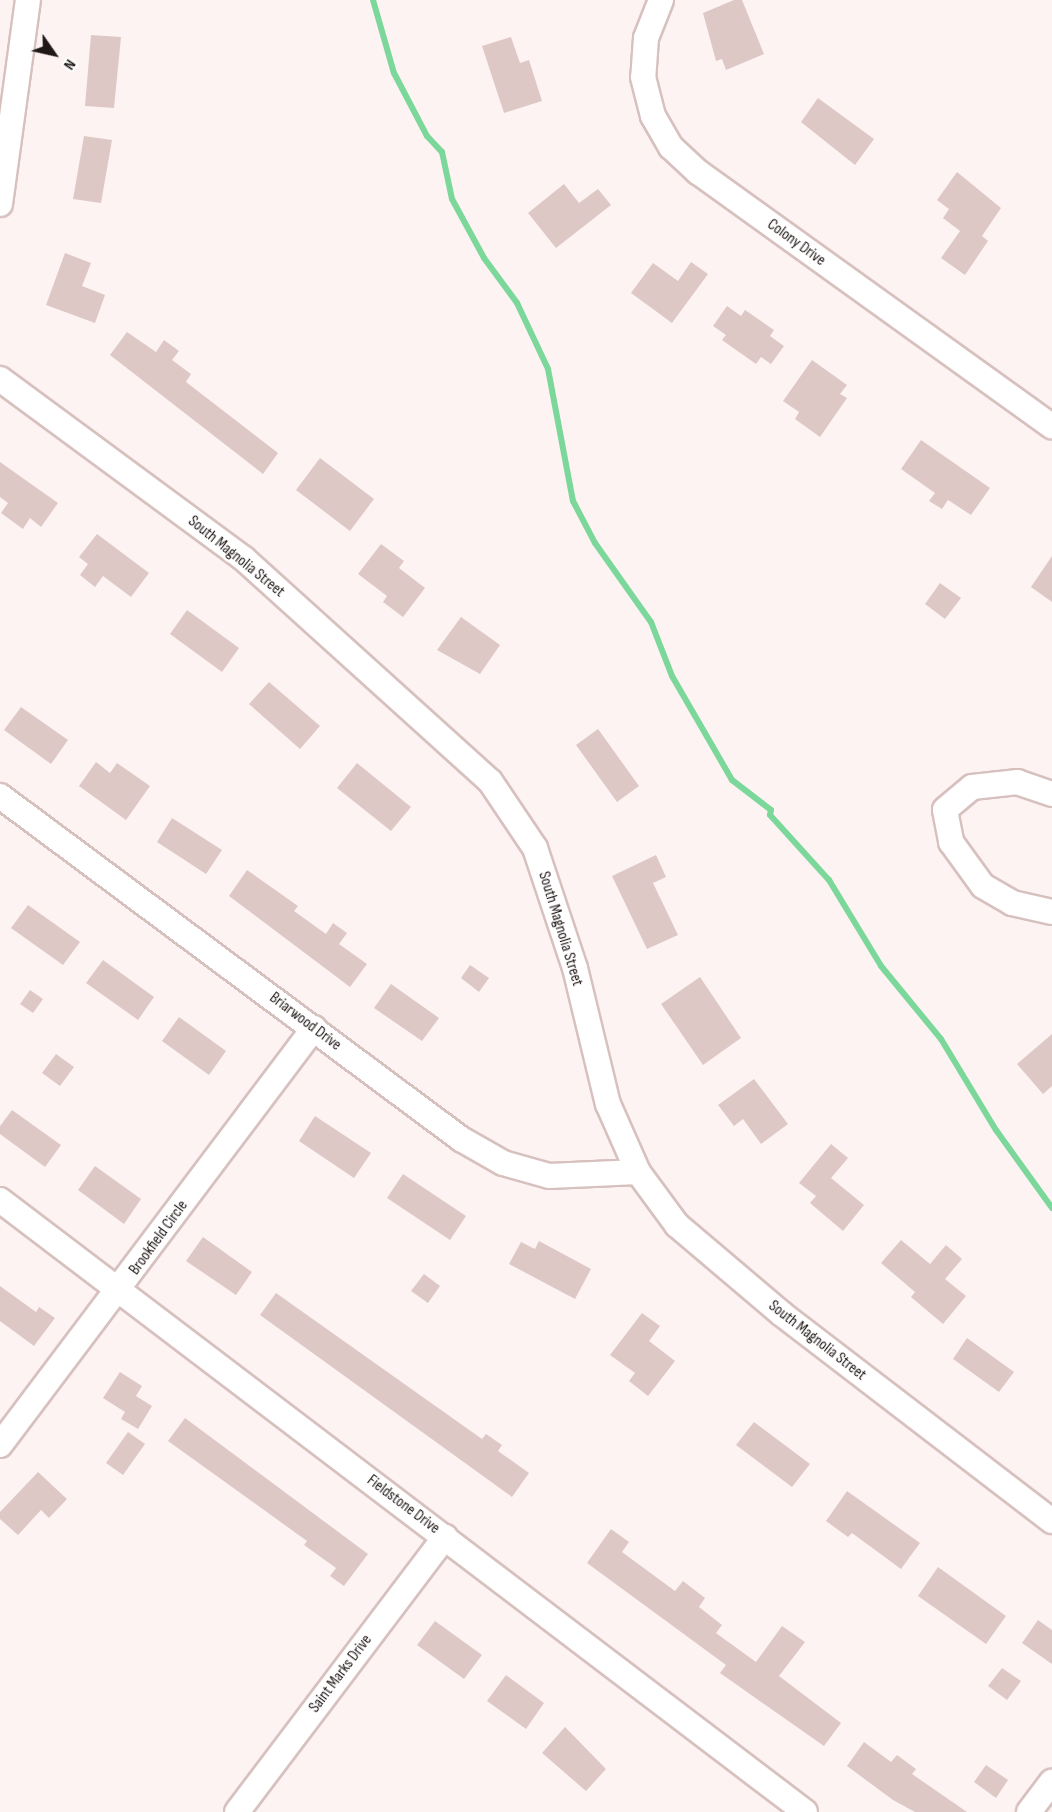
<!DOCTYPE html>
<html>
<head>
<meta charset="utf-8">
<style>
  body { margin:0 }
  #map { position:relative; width:1052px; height:1812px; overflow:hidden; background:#fdf3f3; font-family:"Sofia Sans Condensed",sans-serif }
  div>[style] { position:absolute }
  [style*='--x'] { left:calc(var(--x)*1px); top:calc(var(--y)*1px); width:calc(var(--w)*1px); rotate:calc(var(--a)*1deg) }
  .stream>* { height:6px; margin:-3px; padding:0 3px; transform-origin:3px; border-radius:3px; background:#7cd79a }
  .building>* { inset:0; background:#dec8c6 }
  .roads { filter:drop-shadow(2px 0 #d7c1bf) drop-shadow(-2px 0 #d7c1bf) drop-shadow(0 2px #d7c1bf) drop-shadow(0 -2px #d7c1bf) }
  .minor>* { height:24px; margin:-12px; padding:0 12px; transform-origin:12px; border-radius:12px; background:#fff }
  span { translate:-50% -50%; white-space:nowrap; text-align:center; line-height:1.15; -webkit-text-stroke:5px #fff; paint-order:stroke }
  .street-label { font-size:16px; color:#201817 }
  .north { position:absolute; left:24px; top:24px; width:60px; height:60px; -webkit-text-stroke:4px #fff; paint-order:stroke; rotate:124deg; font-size:16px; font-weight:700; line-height:24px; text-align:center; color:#201817 }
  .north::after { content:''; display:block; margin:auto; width:21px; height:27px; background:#201817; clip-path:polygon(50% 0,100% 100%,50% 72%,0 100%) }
</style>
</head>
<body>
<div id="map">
  <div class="stream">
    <i style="--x:373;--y:0;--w:76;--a:74"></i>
    <i style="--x:394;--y:73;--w:71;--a:62.4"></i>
    <i style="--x:427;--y:136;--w:22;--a:47"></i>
    <i style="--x:442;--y:152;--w:48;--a:78"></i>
    <i style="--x:452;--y:199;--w:67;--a:61.5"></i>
    <i style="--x:484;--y:258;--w:56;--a:53.7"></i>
    <i style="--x:517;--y:303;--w:73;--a:64.8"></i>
    <i style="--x:548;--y:369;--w:134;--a:79.3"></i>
    <i style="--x:573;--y:501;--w:47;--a:62.4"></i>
    <i style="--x:595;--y:543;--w:97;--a:54.7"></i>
    <i style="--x:651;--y:622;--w:58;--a:68.7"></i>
    <i style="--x:672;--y:676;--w:120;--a:60"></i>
    <i style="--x:732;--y:780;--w:49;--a:37.6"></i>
    <i style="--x:771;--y:810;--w:5;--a:101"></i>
    <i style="--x:770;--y:815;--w:88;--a:47.8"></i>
    <i style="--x:829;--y:880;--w:100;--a:58.8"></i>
    <i style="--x:881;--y:966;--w:94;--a:50.6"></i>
    <i style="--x:941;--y:1039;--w:106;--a:58.9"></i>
    <i style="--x:996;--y:1130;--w:96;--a:54.3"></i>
  </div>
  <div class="building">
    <i style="clip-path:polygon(734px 0,742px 0,764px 54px,726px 70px,722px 59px,716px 61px,703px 13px)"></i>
    <i style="clip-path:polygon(91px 35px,121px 37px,114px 108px,85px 106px)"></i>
    <i style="clip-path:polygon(511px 37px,520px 63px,529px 60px,542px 101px,504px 113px,482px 46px)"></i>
    <i style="clip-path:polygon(818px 98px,874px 139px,855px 165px,801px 122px)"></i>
    <i style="clip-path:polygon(84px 136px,112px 140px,101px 203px,73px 199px)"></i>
    <i style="clip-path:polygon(957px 172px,1001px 208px,982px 236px,988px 241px,965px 275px,941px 258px,960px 231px,943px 218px,949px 209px,937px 200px)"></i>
    <i style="clip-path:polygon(564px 184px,579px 203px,598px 189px,611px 205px,556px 248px,528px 213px)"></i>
    <i style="clip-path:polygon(65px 253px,91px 263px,82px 286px,105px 295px,95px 323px,46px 305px)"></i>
    <i style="clip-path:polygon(691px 262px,708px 274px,672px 323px,631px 293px,653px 263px,678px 281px)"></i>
    <i style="clip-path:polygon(727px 306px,741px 316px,745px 310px,774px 330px,770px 336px,784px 346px,771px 364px,761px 357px,756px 364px,722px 340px,726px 335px,713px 326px)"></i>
    <i style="clip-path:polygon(127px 332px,156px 352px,164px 340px,179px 351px,172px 360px,191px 374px,186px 382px,278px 453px,263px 474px,110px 355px)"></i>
    <i style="clip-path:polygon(812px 360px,847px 385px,840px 394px,847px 398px,820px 437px,795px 419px,799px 412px,783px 401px)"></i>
    <i style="clip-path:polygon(921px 440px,990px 488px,971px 515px,948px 500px,942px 509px,929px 501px,935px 493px,901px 469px)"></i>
    <i style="clip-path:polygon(320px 458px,374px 499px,350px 531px,296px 490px)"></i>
    <i style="clip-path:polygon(0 462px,58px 503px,41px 527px,30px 518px,23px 529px,1px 513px,8px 503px,0 497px)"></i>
    <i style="clip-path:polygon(97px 534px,149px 573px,131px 597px,103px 576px,95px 587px,80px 575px,88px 564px,79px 557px)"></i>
    <i style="clip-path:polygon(381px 544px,404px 561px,399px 568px,425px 588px,403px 617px,383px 602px,387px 596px,358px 574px)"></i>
    <i style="clip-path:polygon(1052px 556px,1052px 602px,1031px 587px)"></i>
    <i style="clip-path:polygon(940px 583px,961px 598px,945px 619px,925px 604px)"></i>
    <i style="clip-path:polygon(187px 610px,239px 648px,222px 672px,170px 634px)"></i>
    <i style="clip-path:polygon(461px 617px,500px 645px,480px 674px,437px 650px)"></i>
    <i style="clip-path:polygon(269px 682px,320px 726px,300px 749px,249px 704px)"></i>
    <i style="clip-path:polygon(21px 707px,68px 740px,51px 764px,4px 730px)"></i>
    <i style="clip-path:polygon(598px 729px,639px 786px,617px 802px,576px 745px)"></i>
    <i style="clip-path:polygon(96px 762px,110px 773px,117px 763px,150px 786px,126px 820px,79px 786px)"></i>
    <i style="clip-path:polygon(357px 763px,411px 807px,391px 831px,337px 788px)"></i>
    <i style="clip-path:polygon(172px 818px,222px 850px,206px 874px,157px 842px)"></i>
    <i style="clip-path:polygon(656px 855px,666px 877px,653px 883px,678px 935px,647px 949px,612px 876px)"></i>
    <i style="clip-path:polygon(247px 870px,298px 906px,294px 911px,326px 934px,333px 923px,347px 933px,339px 944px,367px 964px,350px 987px,229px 896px)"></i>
    <i style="clip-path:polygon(28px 905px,80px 942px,63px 965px,11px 928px)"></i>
    <i style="clip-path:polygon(103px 960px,154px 997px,138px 1020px,86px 983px)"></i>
    <i style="clip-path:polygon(470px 965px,489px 978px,479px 992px,461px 978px)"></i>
    <i style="clip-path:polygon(700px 977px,741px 1038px,703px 1065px,661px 1004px)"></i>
    <i style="clip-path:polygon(391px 984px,439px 1018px,422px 1041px,374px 1008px)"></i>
    <i style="clip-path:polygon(30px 990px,43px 999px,33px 1013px,20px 1004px)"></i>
    <i style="clip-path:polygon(179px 1017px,226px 1051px,209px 1075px,162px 1041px)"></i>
    <i style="clip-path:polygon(1052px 1034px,1052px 1086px,1043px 1094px,1017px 1064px)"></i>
    <i style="clip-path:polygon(56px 1054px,74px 1067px,60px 1086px,42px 1073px)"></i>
    <i style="clip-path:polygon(754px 1079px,788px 1124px,761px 1144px,743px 1119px,734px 1126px,718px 1105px)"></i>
    <i style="clip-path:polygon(12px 1110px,61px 1145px,45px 1167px,0 1134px,0 1126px)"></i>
    <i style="clip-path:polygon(315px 1116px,371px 1153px,354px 1178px,299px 1141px)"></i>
    <i style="clip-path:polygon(831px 1144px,848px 1158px,831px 1178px,864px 1205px,843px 1231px,810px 1203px,816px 1196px,799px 1183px)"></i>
    <i style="clip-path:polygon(95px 1166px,141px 1199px,124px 1224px,78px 1190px)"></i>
    <i style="clip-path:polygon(403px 1174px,466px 1216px,450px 1240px,387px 1198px)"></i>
    <i style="clip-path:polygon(203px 1237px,252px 1272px,236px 1295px,186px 1261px)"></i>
    <i style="clip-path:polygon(901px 1240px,930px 1264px,946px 1245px,962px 1259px,945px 1279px,966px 1296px,943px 1324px,911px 1297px,915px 1292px,881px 1263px)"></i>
    <i style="clip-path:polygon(539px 1241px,591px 1269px,575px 1299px,509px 1264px,521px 1242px,535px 1249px)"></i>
    <i style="clip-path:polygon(424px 1274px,440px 1286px,428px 1303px,411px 1291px)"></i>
    <i style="clip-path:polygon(0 1286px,36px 1312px,39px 1307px,55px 1318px,34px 1346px,0 1321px)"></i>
    <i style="clip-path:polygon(276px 1293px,482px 1439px,486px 1434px,502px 1445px,498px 1451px,529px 1473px,512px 1497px,260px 1315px)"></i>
    <i style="clip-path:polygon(642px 1313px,660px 1326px,649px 1341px,675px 1361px,648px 1396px,629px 1381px,635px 1373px,610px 1355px)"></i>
    <i style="clip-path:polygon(967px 1338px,1014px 1372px,999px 1392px,953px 1359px)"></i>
    <i style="clip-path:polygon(120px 1372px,142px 1386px,136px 1396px,152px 1406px,138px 1429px,121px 1419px,125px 1412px,103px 1398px)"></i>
    <i style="clip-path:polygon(185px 1418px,368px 1554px,344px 1586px,330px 1576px,336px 1568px,304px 1545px,307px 1541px,168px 1441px)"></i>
    <i style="clip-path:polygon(754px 1422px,810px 1464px,792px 1487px,736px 1445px)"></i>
    <i style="clip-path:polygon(128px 1432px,145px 1444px,123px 1475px,106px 1463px)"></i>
    <i style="clip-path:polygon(38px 1472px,67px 1499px,49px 1518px,41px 1510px,18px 1535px,0 1519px,0 1512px)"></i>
    <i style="clip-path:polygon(847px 1491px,920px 1543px,901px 1569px,852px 1533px,848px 1537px,826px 1521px)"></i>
    <i style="clip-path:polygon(611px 1529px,629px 1542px,622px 1552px,675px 1591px,683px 1581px,705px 1598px,699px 1607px,722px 1625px,716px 1633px,756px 1662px,782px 1626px,805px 1642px,779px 1676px,841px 1723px,824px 1746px,720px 1673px,726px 1665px,587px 1563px)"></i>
    <i style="clip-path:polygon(938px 1567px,1006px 1616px,986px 1644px,918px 1596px)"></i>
    <i style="clip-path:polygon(1038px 1620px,1052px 1630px,1052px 1664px,1022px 1643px)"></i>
    <i style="clip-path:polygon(435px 1621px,482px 1655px,464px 1679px,417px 1645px)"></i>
    <i style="clip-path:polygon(1002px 1668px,1021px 1681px,1007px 1700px,988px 1686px)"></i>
    <i style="clip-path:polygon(506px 1675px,544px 1703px,526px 1729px,487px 1701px)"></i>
    <i style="clip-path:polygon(565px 1727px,606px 1769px,586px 1791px,542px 1753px)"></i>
    <i style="clip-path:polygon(864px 1742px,891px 1762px,897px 1755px,916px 1769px,912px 1774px,967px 1812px,915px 1812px,893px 1800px,847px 1766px)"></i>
    <i style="clip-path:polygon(986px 1765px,1008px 1780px,996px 1798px,974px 1782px)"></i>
  </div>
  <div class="roads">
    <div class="minor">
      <i style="--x:661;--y:0;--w:41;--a:111.5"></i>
      <i style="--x:646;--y:38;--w:39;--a:94"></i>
      <i style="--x:643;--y:77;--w:40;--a:75.6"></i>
      <i style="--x:653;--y:116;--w:36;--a:60"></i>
      <i style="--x:671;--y:147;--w:37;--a:43"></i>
      <i style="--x:698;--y:172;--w:436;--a:35.7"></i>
      <i style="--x:0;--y:204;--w:206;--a:-82.2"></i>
      <i style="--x:0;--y:379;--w:303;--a:36.4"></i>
      <i style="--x:244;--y:559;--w:331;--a:42.1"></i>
      <i style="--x:490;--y:781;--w:81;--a:56.1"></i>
      <i style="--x:535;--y:848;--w:126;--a:71.6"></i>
      <i style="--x:575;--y:968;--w:140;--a:76.4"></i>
      <i style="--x:608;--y:1104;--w:74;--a:66.2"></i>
      <i style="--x:638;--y:1172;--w:66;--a:53.7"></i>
      <i style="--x:677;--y:1225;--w:138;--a:40.3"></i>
      <i style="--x:782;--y:1314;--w:340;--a:37.5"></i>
      <i style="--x:1052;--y:794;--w:36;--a:-161"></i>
      <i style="--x:1018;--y:782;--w:46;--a:173.8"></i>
      <i style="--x:972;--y:787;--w:35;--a:140"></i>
      <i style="--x:945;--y:810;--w:33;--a:79"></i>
      <i style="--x:951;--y:842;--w:54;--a:54"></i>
      <i style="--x:983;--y:886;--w:34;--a:30"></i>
      <i style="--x:1012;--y:903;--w:41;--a:12.7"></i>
      <i style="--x:0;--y:796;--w:575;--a:36.65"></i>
      <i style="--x:461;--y:1139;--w:48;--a:29.7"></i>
      <i style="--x:503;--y:1163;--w:48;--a:15.8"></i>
      <i style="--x:549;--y:1176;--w:89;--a:-2.6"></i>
      <i style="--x:0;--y:1200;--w:1011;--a:37.24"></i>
      <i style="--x:0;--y:1445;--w:522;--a:-53.02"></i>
      <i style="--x:237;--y:1812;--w:345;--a:-52.9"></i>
      <i style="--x:1029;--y:1812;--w:38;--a:-53"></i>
    </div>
  </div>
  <div class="street-label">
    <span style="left:796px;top:243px;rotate:36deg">Colony Drive</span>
    <span style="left:236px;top:557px;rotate:39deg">South Magnolia Street</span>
    <span style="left:560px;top:929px;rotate:73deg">South Magnolia Street</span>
    <span style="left:305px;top:1022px;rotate:37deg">Briarwood Drive</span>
    <span style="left:159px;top:1238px;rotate:-54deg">Brookfield Circle</span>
    <span style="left:817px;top:1341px;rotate:38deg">South Magnolia Street</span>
    <span style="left:403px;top:1505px;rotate:37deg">Fieldstone Drive</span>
    <span style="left:341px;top:1674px;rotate:-53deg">Saint Marks Drive</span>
  </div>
  <div class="north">N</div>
</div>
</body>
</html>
